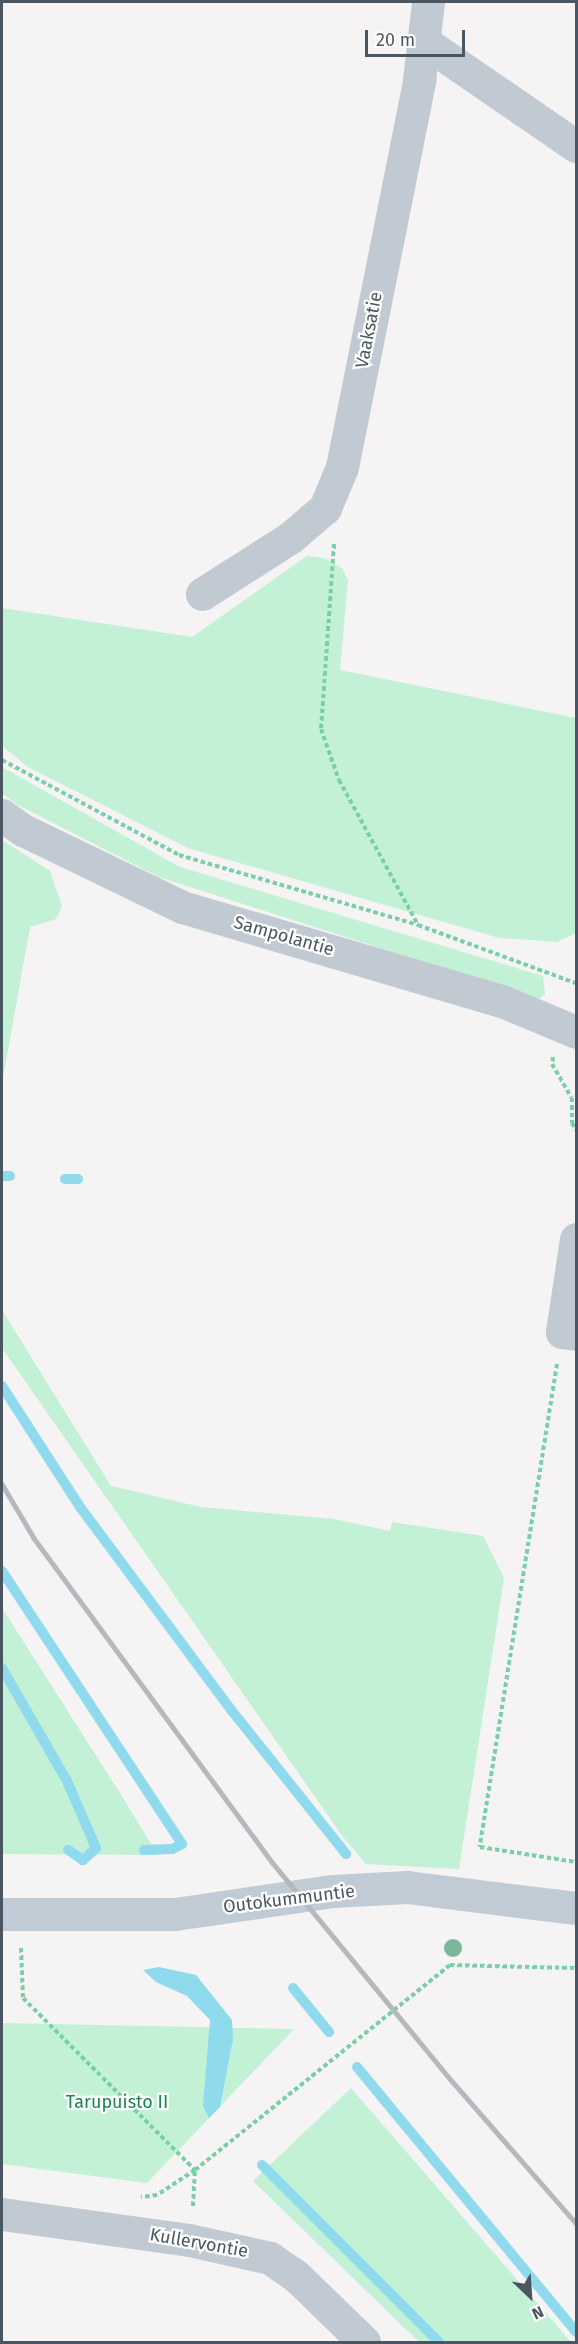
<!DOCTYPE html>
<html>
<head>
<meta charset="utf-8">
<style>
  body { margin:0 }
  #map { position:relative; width:578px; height:2344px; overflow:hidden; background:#f5f3f3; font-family:"Fira Sans",sans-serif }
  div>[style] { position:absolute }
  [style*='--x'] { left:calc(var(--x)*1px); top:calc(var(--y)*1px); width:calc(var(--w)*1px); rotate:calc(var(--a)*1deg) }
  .green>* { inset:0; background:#c3f1d5 }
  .water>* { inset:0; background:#90daee }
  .stream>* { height:10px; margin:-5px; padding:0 5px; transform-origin:5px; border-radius:5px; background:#90daee }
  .path>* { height:4px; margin-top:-2px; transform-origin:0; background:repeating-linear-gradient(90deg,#7ad0a6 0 4.5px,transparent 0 7.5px) }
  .minor>* { height:33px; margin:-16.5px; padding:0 16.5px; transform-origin:16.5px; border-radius:16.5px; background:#c1cad2 }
  .tertiary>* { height:33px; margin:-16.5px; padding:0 16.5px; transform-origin:16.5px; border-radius:16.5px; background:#c1cad2 }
  .secondary>* { height:33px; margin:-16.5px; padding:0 16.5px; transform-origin:16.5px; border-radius:16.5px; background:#c1cbd6 }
  .rail>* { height:4.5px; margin:-2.25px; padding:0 2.25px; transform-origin:2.25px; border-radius:2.25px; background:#b5b8bd }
  .trees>* { width:18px; height:18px; margin:-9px; border-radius:50%; background:#7bb799 }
  span { translate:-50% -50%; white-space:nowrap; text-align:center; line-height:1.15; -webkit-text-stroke:4.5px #fff; paint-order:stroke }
  .street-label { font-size:18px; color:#4a5661 }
  .park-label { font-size:18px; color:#17864f }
  .frame { position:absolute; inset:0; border:3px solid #4a5661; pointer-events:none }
  .north { position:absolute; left:500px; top:2266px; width:60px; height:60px; -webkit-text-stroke:4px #fff; paint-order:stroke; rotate:155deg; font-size:16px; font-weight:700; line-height:24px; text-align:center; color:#4a5661 }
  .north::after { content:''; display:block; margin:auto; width:21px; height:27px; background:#4a5661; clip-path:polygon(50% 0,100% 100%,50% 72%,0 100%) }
  .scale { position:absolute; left:365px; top:30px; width:100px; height:27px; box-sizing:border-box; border:3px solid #4a5661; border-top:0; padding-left:8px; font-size:18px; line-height:21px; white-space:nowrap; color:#4a5661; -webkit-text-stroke:4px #fff; paint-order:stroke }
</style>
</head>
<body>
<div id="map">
  <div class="green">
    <i style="clip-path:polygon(307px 556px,324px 558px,342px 568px,348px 580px,340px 670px,576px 718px,576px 933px,557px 942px,499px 938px,188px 848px,28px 767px,2px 746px,2px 608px,192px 637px)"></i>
    <i style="clip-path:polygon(2px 767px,180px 867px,543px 976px,545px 994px,539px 999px,159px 877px,16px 804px,2px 793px)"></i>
    <i style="clip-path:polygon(2px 840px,50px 871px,62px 906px,56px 919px,30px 927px,2px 1084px)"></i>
    <i style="clip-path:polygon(2px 1310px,111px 1486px,201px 1507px,334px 1519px,390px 1531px,392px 1522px,483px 1536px,504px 1578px,459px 1869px,366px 1864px,343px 1837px,2px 1348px)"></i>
    <i style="clip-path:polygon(2px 1608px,118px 1790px,158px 1855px,2px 1854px)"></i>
    <i style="clip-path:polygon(2px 2023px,294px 2029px,147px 2183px,2px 2164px)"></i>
    <i style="clip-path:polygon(351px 2088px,571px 2342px,419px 2342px,253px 2181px)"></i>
  </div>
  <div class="water">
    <i style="clip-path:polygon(159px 1967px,196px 1975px,232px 2020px,233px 2039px,220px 2107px,209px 2118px,203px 2106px,210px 2020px,187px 1996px,156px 1982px,143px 1970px)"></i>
  </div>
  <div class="stream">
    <i style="--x:2;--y:1176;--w:8;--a:0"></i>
    <i style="--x:65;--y:1179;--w:13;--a:0"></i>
    <i style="--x:2;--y:1386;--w:144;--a:57.2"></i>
    <i style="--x:80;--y:1507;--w:254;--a:53.3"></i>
    <i style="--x:232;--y:1711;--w:183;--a:51.4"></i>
    <i style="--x:2;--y:1571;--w:327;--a:56.6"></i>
    <i style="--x:182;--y:1844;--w:11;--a:153"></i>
    <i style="--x:172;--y:1849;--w:28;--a:178"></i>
    <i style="--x:2;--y:1668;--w:130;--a:60.1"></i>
    <i style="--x:67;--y:1781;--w:73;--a:66.6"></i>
    <i style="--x:96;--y:1848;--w:18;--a:137"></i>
    <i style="--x:83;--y:1860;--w:18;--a:-146"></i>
    <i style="--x:293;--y:1988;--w:57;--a:50.7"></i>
    <i style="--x:357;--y:2067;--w:344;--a:50.4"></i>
    <i style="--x:262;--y:2165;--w:250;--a:45"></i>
  </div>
  <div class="path">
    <i style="--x:334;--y:544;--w:185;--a:94"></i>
    <i style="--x:321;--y:729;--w:54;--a:70.6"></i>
    <i style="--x:339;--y:780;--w:165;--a:61.4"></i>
    <i style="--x:2;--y:760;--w:201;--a:28.2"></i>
    <i style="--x:179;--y:855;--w:249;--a:16.3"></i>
    <i style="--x:418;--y:925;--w:168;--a:20.2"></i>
    <i style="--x:553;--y:1057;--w:7;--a:98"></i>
    <i style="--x:552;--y:1064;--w:39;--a:60"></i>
    <i style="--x:572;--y:1098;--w:25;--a:90"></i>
    <i style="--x:572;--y:1123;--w:8;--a:60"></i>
    <i style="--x:557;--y:1364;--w:489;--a:99.1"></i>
    <i style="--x:480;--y:1847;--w:97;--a:8.9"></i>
    <i style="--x:21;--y:1948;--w:50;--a:87.7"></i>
    <i style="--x:23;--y:1998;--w:243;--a:45"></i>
    <i style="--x:195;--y:2170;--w:45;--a:146.7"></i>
    <i style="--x:157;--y:2195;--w:16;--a:173"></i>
    <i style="--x:193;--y:2206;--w:36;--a:-87"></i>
    <i style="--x:195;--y:2170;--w:327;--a:-38.8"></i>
    <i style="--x:450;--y:1965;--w:126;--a:1.4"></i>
  </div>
  <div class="minor">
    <i style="--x:423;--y:41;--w:186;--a:34.5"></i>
    <i style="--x:202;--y:594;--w:106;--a:-32.6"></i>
    <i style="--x:291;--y:537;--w:45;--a:-40.5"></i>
    <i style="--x:325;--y:508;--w:44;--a:-67.5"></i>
    <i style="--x:342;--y:467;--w:395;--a:-78.7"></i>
    <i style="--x:419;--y:80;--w:79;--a:-83.4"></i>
    <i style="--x:576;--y:1239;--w:94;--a:98.6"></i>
    <i style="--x:562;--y:1332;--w:14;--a:8"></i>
    <i style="--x:2;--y:2214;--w:189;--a:7.9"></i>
    <i style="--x:189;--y:2240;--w:83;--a:12.5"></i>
    <i style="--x:270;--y:2258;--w:32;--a:35"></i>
    <i style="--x:296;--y:2276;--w:95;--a:44.1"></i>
  </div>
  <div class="tertiary">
    <i style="--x:2;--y:815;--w:26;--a:36"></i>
    <i style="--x:23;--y:830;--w:177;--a:25.8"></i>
    <i style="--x:182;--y:907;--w:334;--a:16.4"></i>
    <i style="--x:502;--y:1001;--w:80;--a:22.7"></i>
  </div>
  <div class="secondary">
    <i style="--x:2;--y:1914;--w:173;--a:0"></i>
    <i style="--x:175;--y:1914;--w:160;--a:-8.3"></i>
    <i style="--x:333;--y:1891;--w:74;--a:-3.1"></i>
    <i style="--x:407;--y:1887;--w:170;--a:7.1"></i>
  </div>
  <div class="rail">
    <i style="--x:2;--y:1484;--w:63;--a:59.3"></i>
    <i style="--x:34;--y:1538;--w:402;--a:53.7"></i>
    <i style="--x:272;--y:1862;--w:283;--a:50.6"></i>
    <i style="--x:452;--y:2081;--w:189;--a:48.9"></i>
  </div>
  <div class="trees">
    <i style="left:453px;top:1948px"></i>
  </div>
  <div class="street-label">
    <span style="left:369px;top:330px;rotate:-79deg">Vaaksatie</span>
    <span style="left:284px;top:936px;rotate:16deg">Sampolantie</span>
    <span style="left:289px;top:1899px;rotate:-7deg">Outokummuntie</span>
    <span style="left:199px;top:2243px;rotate:10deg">Kullervontie</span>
  </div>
  <div class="park-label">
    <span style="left:117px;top:2102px">Tarupuisto II</span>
  </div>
  <div class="frame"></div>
  <div class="north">N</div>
  <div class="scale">20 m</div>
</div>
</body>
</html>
